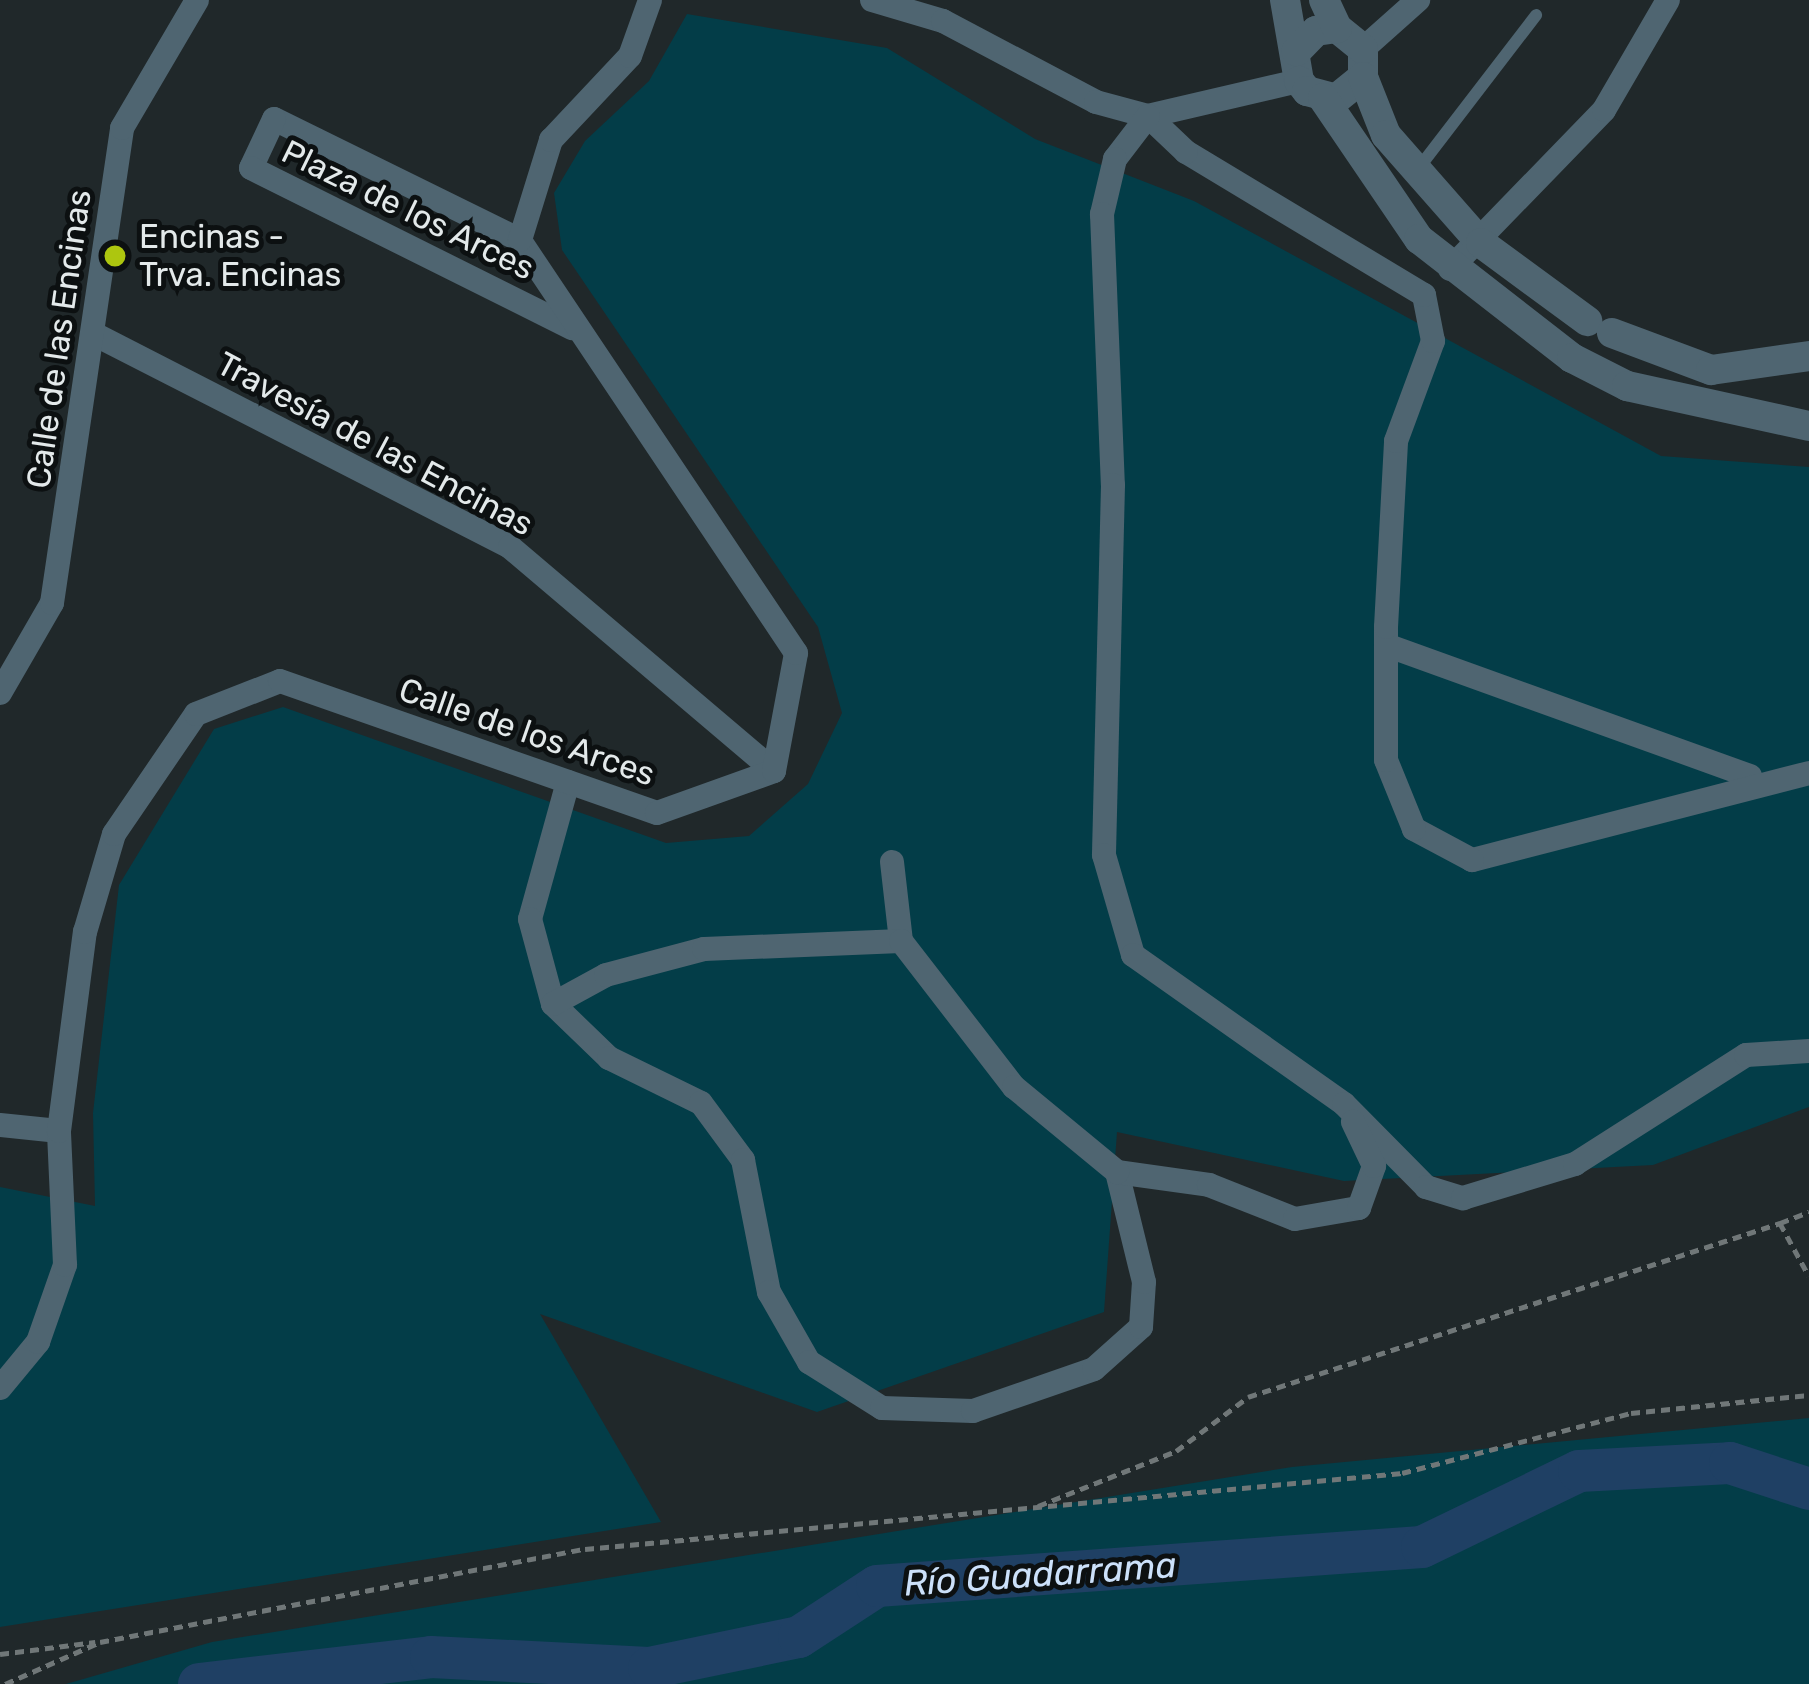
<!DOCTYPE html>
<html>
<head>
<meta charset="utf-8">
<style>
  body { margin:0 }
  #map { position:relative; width:1809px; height:1684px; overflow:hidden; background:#20282a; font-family:Rubik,sans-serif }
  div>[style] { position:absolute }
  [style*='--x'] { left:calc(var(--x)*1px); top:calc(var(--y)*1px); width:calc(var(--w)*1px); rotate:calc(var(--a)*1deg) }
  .green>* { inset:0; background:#033d48 }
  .river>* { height:42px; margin:-21px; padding:0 21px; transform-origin:21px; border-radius:21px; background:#1f4064 }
  .path>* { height:4.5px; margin-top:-2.25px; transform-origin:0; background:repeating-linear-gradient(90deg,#707778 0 9px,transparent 0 15px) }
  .service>* { height:12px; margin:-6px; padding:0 6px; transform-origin:6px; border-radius:6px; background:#4f6571 }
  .minor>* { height:24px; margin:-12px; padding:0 12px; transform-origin:12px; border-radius:12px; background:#4f6571 }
  .tertiary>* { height:30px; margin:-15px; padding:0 15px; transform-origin:15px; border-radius:15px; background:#4f6571 }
  .dots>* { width:33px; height:33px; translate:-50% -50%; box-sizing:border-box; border:6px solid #0c1011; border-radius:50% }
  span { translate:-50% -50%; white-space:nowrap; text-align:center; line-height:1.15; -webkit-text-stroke:10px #0c1011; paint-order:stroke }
  .street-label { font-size:33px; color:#e3e9ea }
  .poi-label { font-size:33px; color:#e3e9ea }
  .left { translate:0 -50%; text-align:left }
  .water-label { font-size:36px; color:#cce1fa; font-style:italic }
</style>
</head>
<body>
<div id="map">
  <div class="green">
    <i style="clip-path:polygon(687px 14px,887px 48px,1035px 139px,1194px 201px,1661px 456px,1809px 467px,1809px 1107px,1653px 1165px,1344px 1181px,1117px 1132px,1104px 1312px,817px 1412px,540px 1314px,661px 1522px,0 1627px,0 1187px,95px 1206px,93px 1113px,119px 885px,214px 729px,283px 707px,666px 843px,749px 836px,808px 784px,842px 713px,818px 627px,562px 250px,554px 193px,585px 141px,649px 81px)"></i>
    <i style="clip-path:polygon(1809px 1418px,1809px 1684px,66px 1684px,212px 1642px,1292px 1467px)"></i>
  </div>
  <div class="river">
    <i style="--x:199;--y:1684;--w:234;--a:-6.6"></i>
    <i style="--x:431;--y:1657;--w:218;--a:2.9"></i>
    <i style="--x:649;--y:1668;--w:153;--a:-11.7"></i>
    <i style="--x:799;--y:1637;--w:93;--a:-33.2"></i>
    <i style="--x:877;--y:1586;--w:546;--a:-4.09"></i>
    <i style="--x:1422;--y:1547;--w:174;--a:-25.8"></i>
    <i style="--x:1579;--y:1471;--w:151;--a:-3"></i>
    <i style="--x:1730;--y:1463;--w:83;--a:18.2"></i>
  </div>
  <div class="path">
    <i style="--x:1780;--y:1223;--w:31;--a:-21"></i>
    <i style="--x:1038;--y:1506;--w:149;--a:-21.7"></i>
    <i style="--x:1176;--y:1451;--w:90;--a:-36.9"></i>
    <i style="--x:1248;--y:1397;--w:560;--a:-18.11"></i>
    <i style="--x:1780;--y:1223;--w:60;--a:61.3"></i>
    <i style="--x:0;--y:1654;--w:96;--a:-7.2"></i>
    <i style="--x:5;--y:1684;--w:104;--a:-23.9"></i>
    <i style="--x:100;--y:1642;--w:494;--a:-10.9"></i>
    <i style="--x:585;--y:1549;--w:821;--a:-5.31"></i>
    <i style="--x:1402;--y:1473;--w:237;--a:-14.7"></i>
    <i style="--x:1631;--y:1413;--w:179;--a:-5.8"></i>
  </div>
  <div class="service">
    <i style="--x:1418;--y:169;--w:194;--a:-52.5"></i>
  </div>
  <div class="minor">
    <i style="--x:872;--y:0;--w:74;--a:16.5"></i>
    <i style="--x:943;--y:21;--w:173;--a:27.9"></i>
    <i style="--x:1096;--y:102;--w:54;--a:15.1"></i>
    <i style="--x:1148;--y:116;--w:155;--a:-13.1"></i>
    <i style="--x:1363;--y:49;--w:74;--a:-41.7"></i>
    <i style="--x:520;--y:240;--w:274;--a:-153.8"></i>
    <i style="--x:274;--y:119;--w:54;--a:115.1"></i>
    <i style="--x:251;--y:168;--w:359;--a:26.5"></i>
    <i style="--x:1450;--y:269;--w:221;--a:-45.9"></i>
    <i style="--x:1604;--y:110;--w:127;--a:-59.8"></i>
    <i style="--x:96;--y:335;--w:465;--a:27.1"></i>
    <i style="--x:510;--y:547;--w:346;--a:40.3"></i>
    <i style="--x:1386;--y:645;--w:387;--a:19.8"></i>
    <i style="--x:0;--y:693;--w:104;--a:-60"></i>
    <i style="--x:52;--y:603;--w:480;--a:-81.6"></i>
    <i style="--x:122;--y:128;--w:148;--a:-59.6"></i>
    <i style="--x:1809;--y:773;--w:348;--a:165.5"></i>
    <i style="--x:1472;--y:860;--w:66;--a:-151.9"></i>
    <i style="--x:1414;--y:829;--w:74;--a:-112.1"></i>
    <i style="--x:1386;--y:760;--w:133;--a:-90"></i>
    <i style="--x:1386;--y:627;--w:186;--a:-86.9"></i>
    <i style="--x:1396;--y:441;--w:107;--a:-69.7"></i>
    <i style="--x:1433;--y:341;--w:47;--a:-101.1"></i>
    <i style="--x:1424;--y:295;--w:278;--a:-149"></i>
    <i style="--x:1186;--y:152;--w:52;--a:-136.5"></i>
    <i style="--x:1148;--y:116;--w:54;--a:127.5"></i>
    <i style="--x:1115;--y:159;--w:57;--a:103.3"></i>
    <i style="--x:1102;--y:214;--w:271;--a:87.7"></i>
    <i style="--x:1113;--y:485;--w:370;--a:91.4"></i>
    <i style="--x:1104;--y:855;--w:104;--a:73.8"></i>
    <i style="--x:1133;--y:955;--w:258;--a:35.2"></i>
    <i style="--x:1344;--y:1104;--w:117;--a:45.3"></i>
    <i style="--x:1426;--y:1187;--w:39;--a:17"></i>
    <i style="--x:1463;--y:1198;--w:117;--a:-16.9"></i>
    <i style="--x:1575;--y:1164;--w:203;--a:-32.5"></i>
    <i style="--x:1746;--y:1055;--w:63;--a:-3.6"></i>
    <i style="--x:568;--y:782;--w:142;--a:105.5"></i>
    <i style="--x:530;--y:919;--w:88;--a:74.9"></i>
    <i style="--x:553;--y:1004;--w:78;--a:44"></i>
    <i style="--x:609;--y:1058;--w:102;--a:26.1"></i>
    <i style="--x:701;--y:1103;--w:71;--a:53.6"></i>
    <i style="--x:743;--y:1160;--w:135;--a:78.9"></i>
    <i style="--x:769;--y:1292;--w:81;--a:60.3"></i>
    <i style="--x:809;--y:1362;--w:86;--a:32.2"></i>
    <i style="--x:882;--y:1408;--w:91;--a:1.9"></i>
    <i style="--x:973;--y:1411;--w:128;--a:-19.1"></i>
    <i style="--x:1094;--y:1369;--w:63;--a:-41.8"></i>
    <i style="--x:1141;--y:1327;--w:45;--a:-86.2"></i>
    <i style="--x:1144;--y:1282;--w:113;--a:-103.8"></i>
    <i style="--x:1117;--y:1172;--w:93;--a:8"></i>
    <i style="--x:1209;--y:1185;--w:92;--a:21.6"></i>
    <i style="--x:1295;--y:1219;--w:65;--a:-9.8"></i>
    <i style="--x:1359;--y:1208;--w:45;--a:-70.3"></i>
    <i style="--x:1374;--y:1166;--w:49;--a:-115.5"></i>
    <i style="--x:892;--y:862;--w:80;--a:83.5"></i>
    <i style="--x:553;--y:1004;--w:60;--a:-28.7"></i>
    <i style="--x:606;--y:975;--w:101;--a:-14.9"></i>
    <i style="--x:704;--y:949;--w:197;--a:-2.3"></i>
    <i style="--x:901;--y:941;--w:185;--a:52.3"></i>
    <i style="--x:1014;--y:1087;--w:134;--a:39.5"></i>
    <i style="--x:0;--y:1125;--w:59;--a:5.8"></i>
    <i style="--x:0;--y:1388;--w:60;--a:-50.4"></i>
    <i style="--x:38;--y:1342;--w:82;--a:-70.7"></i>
    <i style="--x:65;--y:1265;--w:134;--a:-92.6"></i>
    <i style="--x:59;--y:1131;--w:201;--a:-82.6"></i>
    <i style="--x:85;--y:932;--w:102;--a:-73.5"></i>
    <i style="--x:114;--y:834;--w:145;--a:-55.7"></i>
    <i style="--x:196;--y:714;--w:90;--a:-21.4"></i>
    <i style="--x:280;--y:681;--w:399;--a:19.3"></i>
    <i style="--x:657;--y:813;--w:124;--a:-19.7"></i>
    <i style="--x:774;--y:771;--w:120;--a:-79.4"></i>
    <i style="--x:796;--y:653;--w:497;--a:-123.8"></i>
    <i style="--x:520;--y:240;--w:105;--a:-72.8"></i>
    <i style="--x:551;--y:140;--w:115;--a:-46.8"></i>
    <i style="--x:630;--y:56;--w:59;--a:-70.3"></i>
  </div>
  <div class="tertiary">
    <i style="--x:1285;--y:0;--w:82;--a:80.2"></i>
    <i style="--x:1299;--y:81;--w:13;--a:51"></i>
    <i style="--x:1307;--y:91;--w:30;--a:15"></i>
    <i style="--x:1336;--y:99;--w:35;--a:-39"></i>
    <i style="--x:1363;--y:77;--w:28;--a:-90"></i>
    <i style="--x:1363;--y:49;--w:33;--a:-141"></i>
    <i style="--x:1337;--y:28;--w:21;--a:172"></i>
    <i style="--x:1316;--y:31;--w:28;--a:134"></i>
    <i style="--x:1324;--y:0;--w:31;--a:65"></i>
    <i style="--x:1363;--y:77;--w:62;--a:68.4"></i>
    <i style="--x:1386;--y:135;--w:144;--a:48.7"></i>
    <i style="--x:1481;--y:243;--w:132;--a:36.3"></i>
    <i style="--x:1323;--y:98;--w:171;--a:55.8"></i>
    <i style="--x:1419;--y:239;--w:194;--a:37.9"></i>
    <i style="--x:1572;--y:358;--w:62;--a:27"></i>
    <i style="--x:1627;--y:386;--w:186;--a:12.4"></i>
    <i style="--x:1612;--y:333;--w:106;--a:20.5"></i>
    <i style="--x:1711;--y:370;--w:99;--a:-8.1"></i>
  </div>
  <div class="dots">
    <i style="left:115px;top:256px;background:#adc60f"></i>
  </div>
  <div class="street-label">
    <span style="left:408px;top:210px;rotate:26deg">Plaza de los Arces</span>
    <span style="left:59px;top:339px;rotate:-82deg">Calle de las Encinas</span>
    <span style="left:375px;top:444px;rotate:28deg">Travesía de las Encinas</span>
    <span style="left:527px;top:732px;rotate:19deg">Calle de los Arces</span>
  </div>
  <div class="poi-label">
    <span class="left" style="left:139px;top:256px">Encinas -<br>Trva. Encinas</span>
  </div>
  <div class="water-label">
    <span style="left:1040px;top:1574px;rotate:-4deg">Río Guadarrama</span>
  </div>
</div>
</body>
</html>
